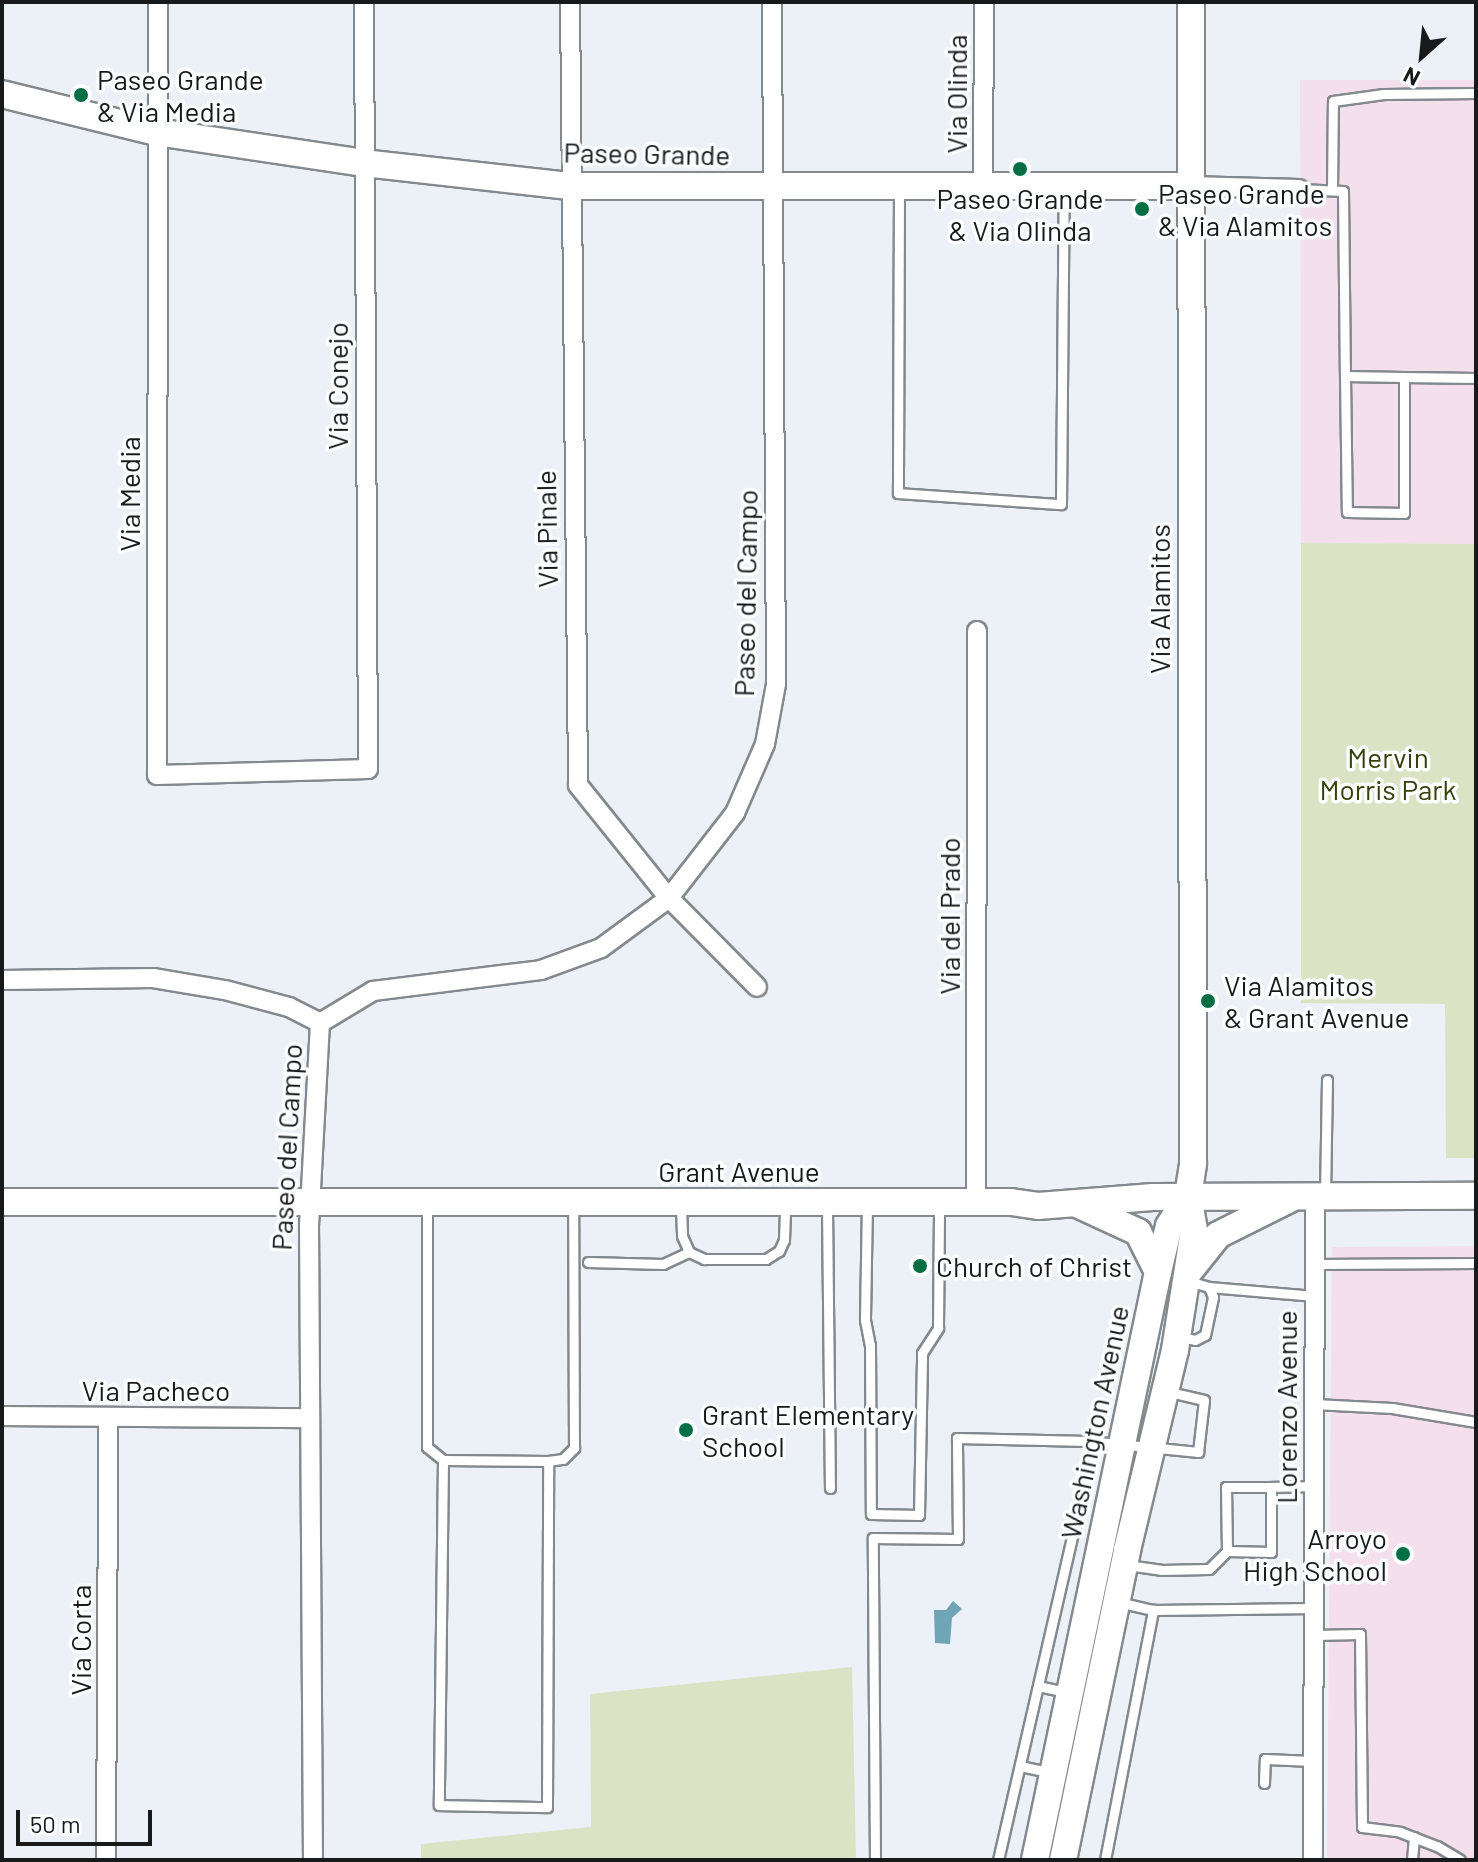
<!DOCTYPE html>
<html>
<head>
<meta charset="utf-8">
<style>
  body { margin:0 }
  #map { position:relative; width:1478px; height:1862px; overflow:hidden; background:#ebf1f6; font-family:Barlow,sans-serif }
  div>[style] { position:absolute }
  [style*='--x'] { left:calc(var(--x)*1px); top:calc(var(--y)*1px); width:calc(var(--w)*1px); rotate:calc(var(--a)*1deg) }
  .education>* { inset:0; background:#f4dfec }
  .green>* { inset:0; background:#dce3c5 }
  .water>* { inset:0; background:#70a5b7 }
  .roads { filter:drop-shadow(2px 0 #84898e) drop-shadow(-2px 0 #84898e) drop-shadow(0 2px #84898e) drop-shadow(0 -2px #84898e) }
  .lane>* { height:9px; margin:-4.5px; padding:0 4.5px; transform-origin:4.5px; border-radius:4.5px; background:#fff }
  .street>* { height:18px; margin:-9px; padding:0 9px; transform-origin:9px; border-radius:9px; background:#fff }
  .secondary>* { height:26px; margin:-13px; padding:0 13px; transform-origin:13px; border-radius:13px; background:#fff }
  .dots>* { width:22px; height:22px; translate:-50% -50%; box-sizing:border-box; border:4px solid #fcfdfe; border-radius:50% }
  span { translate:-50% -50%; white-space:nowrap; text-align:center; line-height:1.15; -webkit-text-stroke:7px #fcfdfe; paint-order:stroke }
  .poi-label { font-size:28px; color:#17191b }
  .left { translate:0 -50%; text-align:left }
  .right { translate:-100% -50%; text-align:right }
  .street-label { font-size:28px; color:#17191b }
  .park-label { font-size:28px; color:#373f0a }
  .frame { position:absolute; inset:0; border:4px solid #17191b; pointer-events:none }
  .north { position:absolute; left:1382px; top:16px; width:80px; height:80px; -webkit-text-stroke:6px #fcfdfe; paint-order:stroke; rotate:207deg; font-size:22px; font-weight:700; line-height:32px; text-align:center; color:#17191b }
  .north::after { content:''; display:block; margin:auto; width:28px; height:36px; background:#17191b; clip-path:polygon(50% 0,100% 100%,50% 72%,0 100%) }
  .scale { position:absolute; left:16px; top:1810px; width:136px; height:36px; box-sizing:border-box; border:4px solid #17191b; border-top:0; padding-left:10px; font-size:24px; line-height:28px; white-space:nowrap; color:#17191b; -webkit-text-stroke:6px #fcfdfe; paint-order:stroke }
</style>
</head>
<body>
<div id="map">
  <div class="education">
    <i style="clip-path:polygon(1300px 80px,1476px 80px,1476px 544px,1301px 543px)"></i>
    <i style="clip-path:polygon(1476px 1246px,1476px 1860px,1327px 1860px,1332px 1247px)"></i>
  </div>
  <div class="green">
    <i style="clip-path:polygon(1301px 543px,1476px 544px,1476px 1158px,1446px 1158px,1445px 1004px,1301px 1003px)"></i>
    <i style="clip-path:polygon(852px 1667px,856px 1860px,421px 1860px,421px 1844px,591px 1827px,590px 1694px)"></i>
  </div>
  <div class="water">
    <i style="clip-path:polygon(953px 1601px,962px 1609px,952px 1618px,950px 1644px,935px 1643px,934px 1610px,946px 1610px)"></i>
  </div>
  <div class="roads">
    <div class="lane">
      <i style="--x:899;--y:189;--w:304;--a:90.2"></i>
      <i style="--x:898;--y:493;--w:163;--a:3.9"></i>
      <i style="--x:1061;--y:504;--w:314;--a:-89.5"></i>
      <i style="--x:1299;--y:189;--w:44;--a:2.6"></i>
      <i style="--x:1343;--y:191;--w:185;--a:89.4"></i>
      <i style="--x:1345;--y:376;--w:136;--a:89.2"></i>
      <i style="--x:1347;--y:512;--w:57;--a:1"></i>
      <i style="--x:1404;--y:513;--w:136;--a:-90"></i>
      <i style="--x:1404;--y:377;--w:59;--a:-179"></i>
      <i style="--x:1332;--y:190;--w:89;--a:-89.4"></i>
      <i style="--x:1333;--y:101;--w:51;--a:-7.8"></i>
      <i style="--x:1384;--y:94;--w:92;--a:-0.6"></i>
      <i style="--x:1404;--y:377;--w:72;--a:0.8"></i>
      <i style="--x:1325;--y:1195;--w:115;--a:-89"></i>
      <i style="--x:867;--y:1203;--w:117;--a:91"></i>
      <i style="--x:865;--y:1320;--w:25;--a:79"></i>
      <i style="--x:870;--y:1345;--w:169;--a:89.7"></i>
      <i style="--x:871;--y:1514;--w:48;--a:1.2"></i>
      <i style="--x:919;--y:1515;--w:162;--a:-88.9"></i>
      <i style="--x:922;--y:1353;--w:30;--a:-57"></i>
      <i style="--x:938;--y:1328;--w:122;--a:-89.5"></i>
      <i style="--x:427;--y:1205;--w:242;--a:90"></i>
      <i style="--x:427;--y:1447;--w:21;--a:39"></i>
      <i style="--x:443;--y:1460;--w:105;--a:0.5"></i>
      <i style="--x:548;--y:1461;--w:15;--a:-8"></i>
      <i style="--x:563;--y:1459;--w:16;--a:-45"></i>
      <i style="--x:574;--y:1448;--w:245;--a:-90.2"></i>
      <i style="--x:681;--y:1206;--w:30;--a:88"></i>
      <i style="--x:682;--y:1236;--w:17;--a:66"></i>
      <i style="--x:689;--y:1252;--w:17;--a:25"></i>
      <i style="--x:704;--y:1259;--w:62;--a:0"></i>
      <i style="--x:766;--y:1259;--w:15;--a:-32"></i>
      <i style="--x:779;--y:1251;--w:12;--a:-66"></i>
      <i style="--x:784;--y:1240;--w:35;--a:-88"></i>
      <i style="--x:827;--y:1206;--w:282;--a:89.4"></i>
      <i style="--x:588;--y:1262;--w:75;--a:1.5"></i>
      <i style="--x:663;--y:1264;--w:29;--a:-25"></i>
      <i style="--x:1315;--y:1264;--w:161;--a:-0.4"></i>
      <i style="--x:1209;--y:1287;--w:106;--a:4.9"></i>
      <i style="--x:1181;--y:1337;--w:14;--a:12"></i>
      <i style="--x:1195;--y:1340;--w:11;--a:-27"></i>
      <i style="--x:1205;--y:1335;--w:39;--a:-78"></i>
      <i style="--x:1213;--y:1297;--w:11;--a:-112"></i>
      <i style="--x:1209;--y:1287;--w:22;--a:-164"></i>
      <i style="--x:1314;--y:1404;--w:78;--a:2.9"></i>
      <i style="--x:1392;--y:1408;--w:85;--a:9.5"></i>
      <i style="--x:443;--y:1460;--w:345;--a:90.7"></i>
      <i style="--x:439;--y:1805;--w:108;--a:1.1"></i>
      <i style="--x:547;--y:1807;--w:346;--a:-89.8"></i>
      <i style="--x:1271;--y:1487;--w:43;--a:-1.3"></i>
      <i style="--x:1127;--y:1565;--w:34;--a:8"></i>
      <i style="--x:1161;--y:1570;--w:48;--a:-1.2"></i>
      <i style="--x:1209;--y:1569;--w:25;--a:-45"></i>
      <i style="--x:1227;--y:1551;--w:44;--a:1.3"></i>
      <i style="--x:1271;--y:1552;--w:65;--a:-90"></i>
      <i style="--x:1271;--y:1487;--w:45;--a:180"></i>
      <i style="--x:1226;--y:1487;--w:64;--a:89.1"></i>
      <i style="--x:1118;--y:1602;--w:36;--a:13"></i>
      <i style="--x:1153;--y:1610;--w:161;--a:-0.7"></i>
      <i style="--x:1314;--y:1635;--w:46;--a:-1.2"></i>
      <i style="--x:1360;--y:1634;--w:193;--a:89.4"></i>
      <i style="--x:1362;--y:1827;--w:38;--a:7"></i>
      <i style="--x:1400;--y:1832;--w:40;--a:21"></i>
      <i style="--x:1437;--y:1846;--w:27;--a:31"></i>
      <i style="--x:1038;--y:1686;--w:29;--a:12"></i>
      <i style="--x:1020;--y:1766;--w:33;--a:12"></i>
      <i style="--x:1264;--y:1783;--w:24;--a:-88"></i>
      <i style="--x:1265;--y:1759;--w:48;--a:2.4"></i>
      <i style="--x:875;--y:1860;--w:322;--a:-90.4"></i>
      <i style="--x:873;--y:1538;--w:85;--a:0.7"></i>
      <i style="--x:958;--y:1539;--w:101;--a:-90.6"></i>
      <i style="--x:957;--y:1438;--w:131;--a:1.3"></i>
      <i style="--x:1088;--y:1441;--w:111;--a:5.7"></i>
      <i style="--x:1198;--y:1452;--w:52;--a:-83.4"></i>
      <i style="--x:1204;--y:1400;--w:37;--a:-167"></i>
      <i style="--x:998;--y:1860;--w:430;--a:-77.1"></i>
      <i style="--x:1105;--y:1860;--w:255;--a:-79.1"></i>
      <i style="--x:1412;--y:1860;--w:23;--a:-85"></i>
    </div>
    <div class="street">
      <i style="--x:158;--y:2;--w:773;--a:90.07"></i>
      <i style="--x:157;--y:775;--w:211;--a:-1.6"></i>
      <i style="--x:368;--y:769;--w:767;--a:-90.3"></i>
      <i style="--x:570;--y:2;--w:783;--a:89.41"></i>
      <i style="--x:578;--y:785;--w:145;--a:51.2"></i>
      <i style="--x:669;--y:898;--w:125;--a:45.3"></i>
      <i style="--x:983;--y:186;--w:184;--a:-89.7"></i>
      <i style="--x:1190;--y:186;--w:109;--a:1.6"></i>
      <i style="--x:2;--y:980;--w:151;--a:-0.8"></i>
      <i style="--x:153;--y:978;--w:73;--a:9.5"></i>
      <i style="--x:225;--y:990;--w:66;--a:14.9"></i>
      <i style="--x:289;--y:1007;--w:35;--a:27"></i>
      <i style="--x:320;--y:1023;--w:62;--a:-31.1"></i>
      <i style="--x:373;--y:991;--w:169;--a:-7.1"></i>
      <i style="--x:541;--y:970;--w:64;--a:-20.1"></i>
      <i style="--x:601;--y:948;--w:84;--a:-36.3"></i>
      <i style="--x:669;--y:898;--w:108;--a:-52.2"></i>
      <i style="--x:735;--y:813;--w:75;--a:-66.5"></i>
      <i style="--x:765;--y:744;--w:61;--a:-79.6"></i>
      <i style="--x:776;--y:684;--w:682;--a:-90.34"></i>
      <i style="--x:976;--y:1202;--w:571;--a:-89.9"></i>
      <i style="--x:2;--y:1416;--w:307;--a:0.4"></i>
      <i style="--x:106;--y:1860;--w:441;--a:-89.7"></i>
      <i style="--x:313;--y:1860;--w:634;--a:-90.36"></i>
      <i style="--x:309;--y:1226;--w:203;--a:-86.9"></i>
      <i style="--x:1313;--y:1860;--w:665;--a:-89.83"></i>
    </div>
    <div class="secondary">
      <i style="--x:2;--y:94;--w:160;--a:13.8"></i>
      <i style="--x:157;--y:132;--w:209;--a:8.5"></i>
      <i style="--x:364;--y:163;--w:207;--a:6.4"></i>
      <i style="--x:570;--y:186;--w:620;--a:0"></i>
      <i style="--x:2;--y:1202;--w:1009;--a:0"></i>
      <i style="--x:1011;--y:1202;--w:27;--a:8"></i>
      <i style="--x:1038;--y:1206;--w:115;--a:-4.5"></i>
      <i style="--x:1153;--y:1197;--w:323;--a:-0.2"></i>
      <i style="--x:1079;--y:1205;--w:65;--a:24.6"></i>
      <i style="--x:1138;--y:1232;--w:45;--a:63.4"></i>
      <i style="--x:1191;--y:1269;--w:43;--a:-51.5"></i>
      <i style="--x:1218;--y:1235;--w:80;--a:-26.6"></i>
      <i style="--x:1035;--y:1860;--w:601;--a:-78.19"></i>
      <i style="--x:1158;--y:1272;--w:47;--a:-76.6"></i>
      <i style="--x:1169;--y:1226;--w:36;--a:-58"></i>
      <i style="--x:1063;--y:1860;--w:317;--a:-78.3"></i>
      <i style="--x:1127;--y:1550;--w:206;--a:-76.5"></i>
      <i style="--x:1175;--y:1350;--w:121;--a:-81"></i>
      <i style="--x:1194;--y:1230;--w:35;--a:-100"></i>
      <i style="--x:1188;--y:1196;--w:33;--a:-81"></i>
      <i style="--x:1193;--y:1163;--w:1161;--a:-90.1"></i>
    </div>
  </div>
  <div class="dots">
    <i style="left:81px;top:95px;background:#066e45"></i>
    <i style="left:1020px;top:169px;background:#066e45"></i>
    <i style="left:1142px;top:209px;background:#066e45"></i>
    <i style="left:1208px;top:1001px;background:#066e45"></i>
    <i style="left:920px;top:1266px;background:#066e45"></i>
    <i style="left:686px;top:1430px;background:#066e45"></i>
    <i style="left:1403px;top:1554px;background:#066e45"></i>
  </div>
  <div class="poi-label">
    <span class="left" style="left:97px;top:95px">Paseo Grande<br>&amp; Via Media</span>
    <span class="left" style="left:1158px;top:209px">Paseo Grande<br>&amp; Via Alamitos</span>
    <span style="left:1020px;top:214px">Paseo Grande<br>&amp; Via Olinda</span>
    <span class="left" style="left:1224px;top:1001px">Via Alamitos<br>&amp; Grant Avenue</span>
    <span class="left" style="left:936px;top:1266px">Church of Christ</span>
    <span class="left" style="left:702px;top:1430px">Grant Elementary<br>School</span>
    <span class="right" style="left:1387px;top:1554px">Arroyo<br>High School</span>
  </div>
  <div class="street-label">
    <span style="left:956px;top:94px;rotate:-90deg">Via Olinda</span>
    <span style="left:647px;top:153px;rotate:1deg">Paseo Grande</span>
    <span style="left:337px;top:386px;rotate:-90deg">Via Conejo</span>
    <span style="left:129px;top:494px;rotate:-90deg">Via Media</span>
    <span style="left:546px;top:529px;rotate:-91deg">Via Pinale</span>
    <span style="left:745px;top:593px;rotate:-89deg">Paseo del Campo</span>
    <span style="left:1159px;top:599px;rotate:-90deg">Via Alamitos</span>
    <span style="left:949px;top:916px;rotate:-90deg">Via del Prado</span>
    <span style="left:286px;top:1147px;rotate:-87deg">Paseo del Campo</span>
    <span style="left:739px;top:1171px">Grant Avenue</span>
    <span style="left:156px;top:1390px">Via Pacheco</span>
    <span style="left:1286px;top:1407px;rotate:-90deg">Lorenzo Avenue</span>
    <span style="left:1094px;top:1422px;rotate:-78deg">Washington Avenue</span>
    <span style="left:80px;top:1640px;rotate:-90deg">Via Corta</span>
  </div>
  <div class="park-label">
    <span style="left:1388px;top:773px">Mervin<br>Morris Park</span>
  </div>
  <div class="frame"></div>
  <div class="north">N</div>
  <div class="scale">50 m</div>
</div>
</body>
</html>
